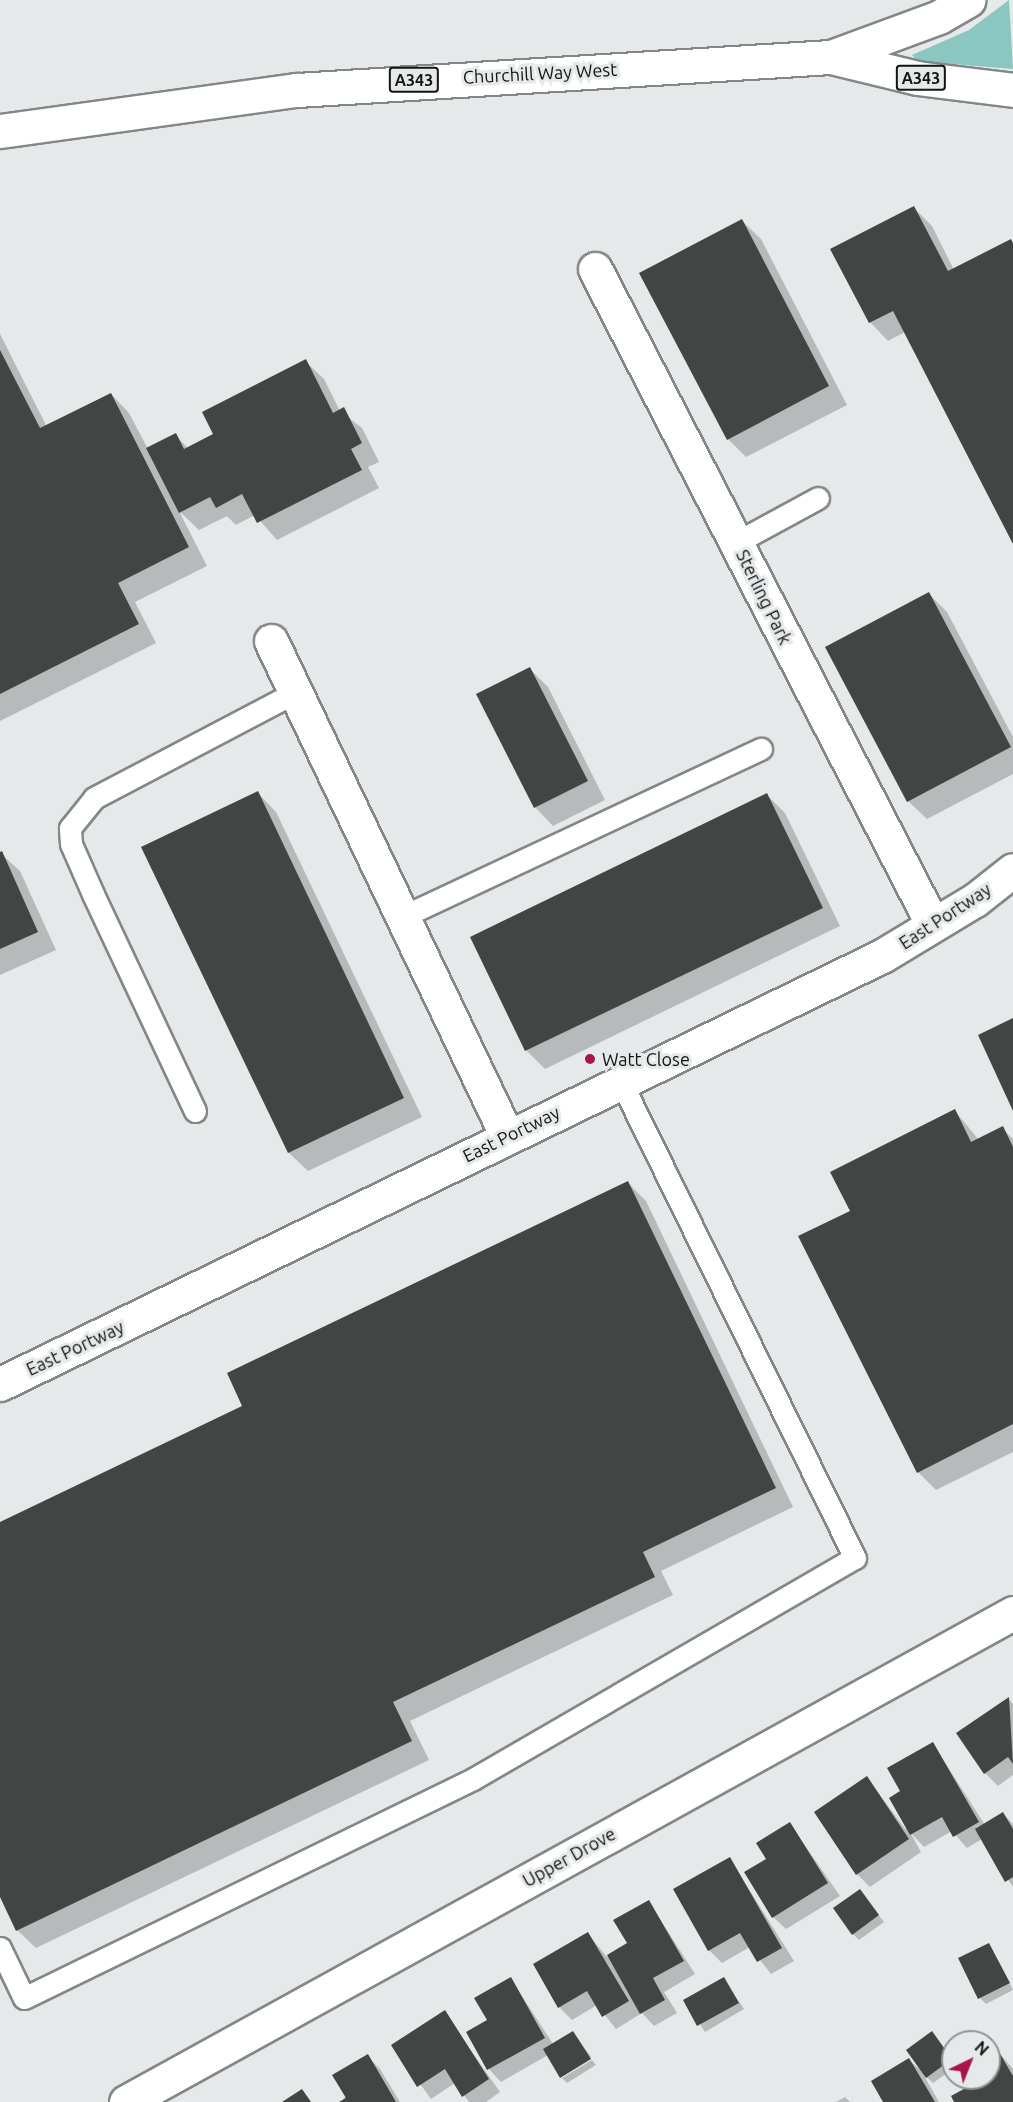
<!DOCTYPE html>
<html>
<head>
<meta charset="utf-8">
<style>
  body { margin:0 }
  #map { position:relative; width:1013px; height:2102px; overflow:hidden; background:#e5e9e9; font-family:Ubuntu,sans-serif }
  div>[style] { position:absolute }
  [style*='--x'] { left:calc(var(--x)*1px); top:calc(var(--y)*1px); width:calc(var(--w)*1px); rotate:calc(var(--a)*1deg) }
  .green>* { inset:0; background:#8ac7c1 }
  .shadow>* { inset:0; background:#0003 }
  .building>* { inset:0; background:#414544 }
  .roads { filter:drop-shadow(2px 0 #838787) drop-shadow(-2px 0 #838787) drop-shadow(0 2px #838787) drop-shadow(0 -2px #838787) }
  .service>* { height:21px; margin:-10.5px; padding:0 10.5px; transform-origin:10.5px; border-radius:10.5px; background:#fff }
  .minor>* { height:33px; margin:-16.5px; padding:0 16.5px; transform-origin:16.5px; border-radius:16.5px; background:#fff }
  .primary>* { height:33px; margin:-16.5px; padding:0 16.5px; transform-origin:16.5px; border-radius:16.5px; background:#fff }
  .dots>* { width:16px; height:16px; translate:-50% -50%; box-sizing:border-box; border:3px solid #e5e9e9; border-radius:50% }
  span { translate:-50% -50%; white-space:nowrap; text-align:center; line-height:1.15; -webkit-text-stroke:6px #e5e9e9; paint-order:stroke }
  .shield-label span { padding:2px 4px; background:#e5e9e9; border:2px solid; border-radius:4px; -webkit-text-stroke-width:0 }
  .shield-label { font-size:16px; color:#131515; font-weight:700 }
  .street-label { font-size:18px; color:#131515 }
  .poi-label { font-size:18px; color:#131515 }
  .left { translate:0 -50%; text-align:left }
  .north { position:absolute; left:941px; top:2030px; width:60px; height:60px; box-sizing:border-box; background:#e5e9e9; border:2px solid #919494; border-radius:50%; rotate:43deg; font-size:16px; font-weight:700; line-height:24px; text-align:center; color:#131515 }
  .north::after { content:''; display:block; margin:auto; width:21px; height:27px; background:#a91449; clip-path:polygon(50% 0,100% 100%,50% 72%,0 100%) }
</style>
</head>
<body>
<div id="map">
  <div class="green">
    <i style="clip-path:polygon(1009px 0,1013px 69px,917px 61px,912px 55px,969px 30px)"></i>
  </div>
  <div class="shadow">
    <i style="clip-path:polygon(914px 208px,932px 226px,954px 270px,1013px 243px,1013px 540px,905px 332px,888px 341px,870px 322px)"></i>
    <i style="clip-path:polygon(742px 221px,761px 239px,847px 405px,746px 457px,728px 439px)"></i>
    <i style="clip-path:polygon(0 334px,47px 427px,111px 394px,129px 413px,148px 449px,175px 435px,188px 448px,215px 434px,305px 361px,324px 379px,340px 411px,362px 428px,379px 462px,368px 467px,379px 488px,277px 540px,255px 515px,236px 525px,227px 516px,199px 530px,179px 511px,207px 566px,135px 602px,156px 643px,0 721px)"></i>
    <i style="clip-path:polygon(929px 594px,947px 612px,1013px 737px,1013px 774px,927px 819px,908px 801px)"></i>
    <i style="clip-path:polygon(530px 669px,548px 687px,605px 800px,553px 826px,535px 807px)"></i>
    <i style="clip-path:polygon(258px 793px,276px 812px,422px 1117px,308px 1171px,289px 1153px,143px 848px)"></i>
    <i style="clip-path:polygon(767px 795px,785px 813px,840px 926px,545px 1069px,527px 1051px,472px 938px)"></i>
    <i style="clip-path:polygon(0 853px,20px 871px,56px 950px,0 975px)"></i>
    <i style="clip-path:polygon(955px 1111px,979px 1140px,1002px 1128px,1013px 1139px,1013px 1452px,936px 1490px,918px 1472px,852px 1211px)"></i>
    <i style="clip-path:polygon(628px 1183px,646px 1201px,793px 1507px,661px 1571px,673px 1595px,410px 1721px,429px 1760px,36px 1948px,17px 1930px,0 1894px,0 1524px,244px 1406px)"></i>
    <i style="clip-path:polygon(1008px 1699px,1013px 1704px,1013px 1775px,998px 1786px,985px 1773px)"></i>
    <i style="clip-path:polygon(933px 1744px,985px 1825px,1003px 1814px,1013px 1824px,1013px 1887px,982px 1839px,967px 1848px,952px 1831px,924px 1847px,910px 1832px,921px 1852px,870px 1887px,857px 1874px,867px 1778px,906px 1830px,903px 1792px)"></i>
    <i style="clip-path:polygon(790px 1824px,840px 1896px,786px 1929px,773px 1917px,768px 1860px)"></i>
    <i style="clip-path:polygon(730px 1859px,794px 1961px,771px 1974px,750px 1947px,722px 1963px,709px 1950px)"></i>
    <i style="clip-path:polygon(860px 1891px,884px 1922px,859px 1940px,853px 1934px)"></i>
    <i style="clip-path:polygon(649px 1902px,695px 1974px,664px 1992px,677px 2013px,654px 2026px,642px 2013px,616px 2029px,597px 2005px,572px 2020px,559px 2007px,588px 1934px,607px 1957px,629px 1944px)"></i>
    <i style="clip-path:polygon(989px 1944px,1013px 1990px,986px 2004px,980px 1998px)"></i>
    <i style="clip-path:polygon(511px 1979px,553px 2044px,573px 2032px,591px 2057px,561px 2076px,548px 2055px,501px 2082px,489px 2069px,489px 2020px)"></i>
    <i style="clip-path:polygon(724px 1979px,744px 2009px,705px 2032px,685px 2001px)"></i>
    <i style="clip-path:polygon(444px 2012px,500px 2092px,486px 2102px,469px 2102px,455px 2083px,431px 2099px,393px 2046px)"></i>
    <i style="clip-path:polygon(932px 2033px,953px 2061px,953px 2069px,933px 2083px,923px 2074px,939px 2102px,885px 2102px,909px 2060px,923px 2072px)"></i>
    <i style="clip-path:polygon(996px 2049px,1013px 2069px,1013px 2102px,956px 2102px,973px 2086px,969px 2078px,989px 2078px,989px 2053px)"></i>
    <i style="clip-path:polygon(367px 2056px,380px 2069px,400px 2102px,342px 2102px)"></i>
    <i style="clip-path:polygon(592px 2060px,596px 2065px,567px 2083px,562px 2078px)"></i>
    <i style="clip-path:polygon(845px 2097px,850px 2102px,836px 2102px)"></i>
  </div>
  <div class="building">
    <i style="clip-path:polygon(914px 206px,948px 271px,1011px 239px,1013px 243px,1013px 544px,893px 311px,869px 323px,830px 249px)"></i>
    <i style="clip-path:polygon(742px 219px,829px 386px,727px 440px,639px 273px)"></i>
    <i style="clip-path:polygon(0 350px,40px 428px,111px 393px,189px 547px,118px 583px,139px 624px,0 694px)"></i>
    <i style="clip-path:polygon(306px 359px,333px 413px,344px 407px,362px 443px,351px 449px,362px 470px,257px 523px,242px 494px,216px 508px,210px 497px,179px 513px,146px 448px,176px 433px,184px 449px,213px 434px,202px 412px)"></i>
    <i style="clip-path:polygon(929px 592px,1011px 747px,907px 802px,825px 647px)"></i>
    <i style="clip-path:polygon(530px 667px,588px 781px,534px 808px,476px 694px)"></i>
    <i style="clip-path:polygon(258px 791px,404px 1098px,288px 1153px,141px 847px)"></i>
    <i style="clip-path:polygon(767px 793px,823px 908px,525px 1051px,470px 937px)"></i>
    <i style="clip-path:polygon(2px 851px,38px 932px,0 949px,0 852px)"></i>
    <i style="clip-path:polygon(1013px 1018px,1013px 1111px,978px 1035px)"></i>
    <i style="clip-path:polygon(955px 1109px,971px 1142px,1003px 1126px,1013px 1147px,1013px 1424px,917px 1473px,798px 1236px,850px 1211px,830px 1172px)"></i>
    <i style="clip-path:polygon(628px 1181px,776px 1488px,643px 1552px,655px 1577px,393px 1702px,412px 1741px,16px 1931px,0 1897px,0 1522px,242px 1406px,227px 1373px)"></i>
    <i style="clip-path:polygon(1009px 1697px,1013px 1764px,1008px 1757px,984px 1774px,956px 1733px)"></i>
    <i style="clip-path:polygon(933px 1742px,979px 1822px,953px 1837px,942px 1817px,910px 1835px,889px 1798px,900px 1791px,887px 1768px)"></i>
    <i style="clip-path:polygon(867px 1776px,909px 1839px,856px 1875px,814px 1812px)"></i>
    <i style="clip-path:polygon(1003px 1812px,1013px 1829px,1013px 1877px,1005px 1882px,975px 1829px)"></i>
    <i style="clip-path:polygon(790px 1822px,828px 1883px,772px 1918px,744px 1872px,766px 1859px,756px 1843px)"></i>
    <i style="clip-path:polygon(730px 1857px,782px 1948px,757px 1962px,740px 1933px,708px 1951px,673px 1889px)"></i>
    <i style="clip-path:polygon(860px 1889px,879px 1915px,852px 1935px,833px 1908px)"></i>
    <i style="clip-path:polygon(649px 1900px,684px 1961px,653px 1978px,665px 2000px,640px 2014px,607px 1955px,627px 1943px,613px 1920px)"></i>
    <i style="clip-path:polygon(588px 1932px,629px 2001px,602px 2017px,587px 1991px,558px 2008px,533px 1964px)"></i>
    <i style="clip-path:polygon(989px 1943px,1010px 1983px,978px 1999px,958px 1958px)"></i>
    <i style="clip-path:polygon(511px 1977px,545px 2038px,487px 2070px,466px 2032px,487px 2020px,474px 1998px)"></i>
    <i style="clip-path:polygon(724px 1977px,739px 2003px,697px 2026px,683px 2000px)"></i>
    <i style="clip-path:polygon(445px 2010px,489px 2079px,462px 2097px,445px 2069px,417px 2087px,391px 2045px)"></i>
    <i style="clip-path:polygon(573px 2031px,591px 2059px,560px 2078px,543px 2049px)"></i>
    <i style="clip-path:polygon(932px 2031px,952px 2059px,926px 2078px,906px 2050px)"></i>
    <i style="clip-path:polygon(996px 2047px,1013px 2076px,1013px 2102px,954px 2102px,951px 2096px,971px 2085px,967px 2078px,989px 2078px,989px 2051px)"></i>
    <i style="clip-path:polygon(368px 2054px,396px 2102px,339px 2102px,346px 2098px,332px 2075px)"></i>
    <i style="clip-path:polygon(909px 2058px,935px 2102px,883px 2102px,871px 2081px)"></i>
    <i style="clip-path:polygon(302px 2089px,311px 2102px,282px 2102px)"></i>
  </div>
  <div class="roads">
    <div class="service">
      <i style="--x:737;--y:542;--w:92;--a:-28.5"></i>
      <i style="--x:406;--y:915;--w:392;--a:-25.1"></i>
      <i style="--x:195;--y:1111;--w:240;--a:-115.2"></i>
      <i style="--x:93;--y:894;--w:55;--a:-113.7"></i>
      <i style="--x:71;--y:844;--w:16;--a:-94"></i>
      <i style="--x:70;--y:828;--w:38;--a:-51"></i>
      <i style="--x:94;--y:798;--w:226;--a:-27.7"></i>
      <i style="--x:0;--y:1948;--w:55;--a:64.4"></i>
      <i style="--x:24;--y:1998;--w:500;--a:-26"></i>
      <i style="--x:473;--y:1779;--w:441;--a:-30.1"></i>
      <i style="--x:855;--y:1558;--w:533;--a:-116.18"></i>
    </div>
    <div class="minor">
      <i style="--x:595;--y:269;--w:738;--a:62.74"></i>
      <i style="--x:271;--y:641;--w:548;--a:64.51"></i>
      <i style="--x:0;--y:1384;--w:980;--a:-25.89"></i>
      <i style="--x:882;--y:956;--w:109;--a:-31.1"></i>
      <i style="--x:975;--y:900;--w:48;--a:-38.3"></i>
      <i style="--x:126;--y:2102;--w:1013;--a:-28.87"></i>
    </div>
    <div class="primary">
      <i style="--x:831;--y:57;--w:89;--a:13.7"></i>
      <i style="--x:917;--y:78;--w:97;--a:7.1"></i>
      <i style="--x:0;--y:131;--w:300;--a:-7.9"></i>
      <i style="--x:297;--y:90;--w:535;--a:-3.54"></i>
      <i style="--x:831;--y:57;--w:115;--a:-20.3"></i>
      <i style="--x:939;--y:17;--w:34;--a:-30"></i>
    </div>
  </div>
  <div class="dots">
    <i style="left:590px;top:1059px;background:#a91449"></i>
  </div>
  <div class="shield-label">
    <span style="left:921px;top:78px">A343</span>
    <span style="left:414px;top:80px">A343</span>
  </div>
  <div class="street-label">
    <span style="left:540px;top:73px;rotate:-3deg">Churchill Way West</span>
    <span style="left:764px;top:597px;rotate:64deg">Sterling Park</span>
    <span style="left:945px;top:916px;rotate:-33deg">East Portway</span>
    <span style="left:511px;top:1134px;rotate:-26deg">East Portway</span>
    <span style="left:75px;top:1348px;rotate:-25deg">East Portway</span>
    <span style="left:569px;top:1857px;rotate:-29deg">Upper Drove</span>
  </div>
  <div class="poi-label">
    <span class="left" style="left:602px;top:1059px">Watt Close</span>
  </div>
  <div class="north">N</div>
</div>
</body>
</html>
